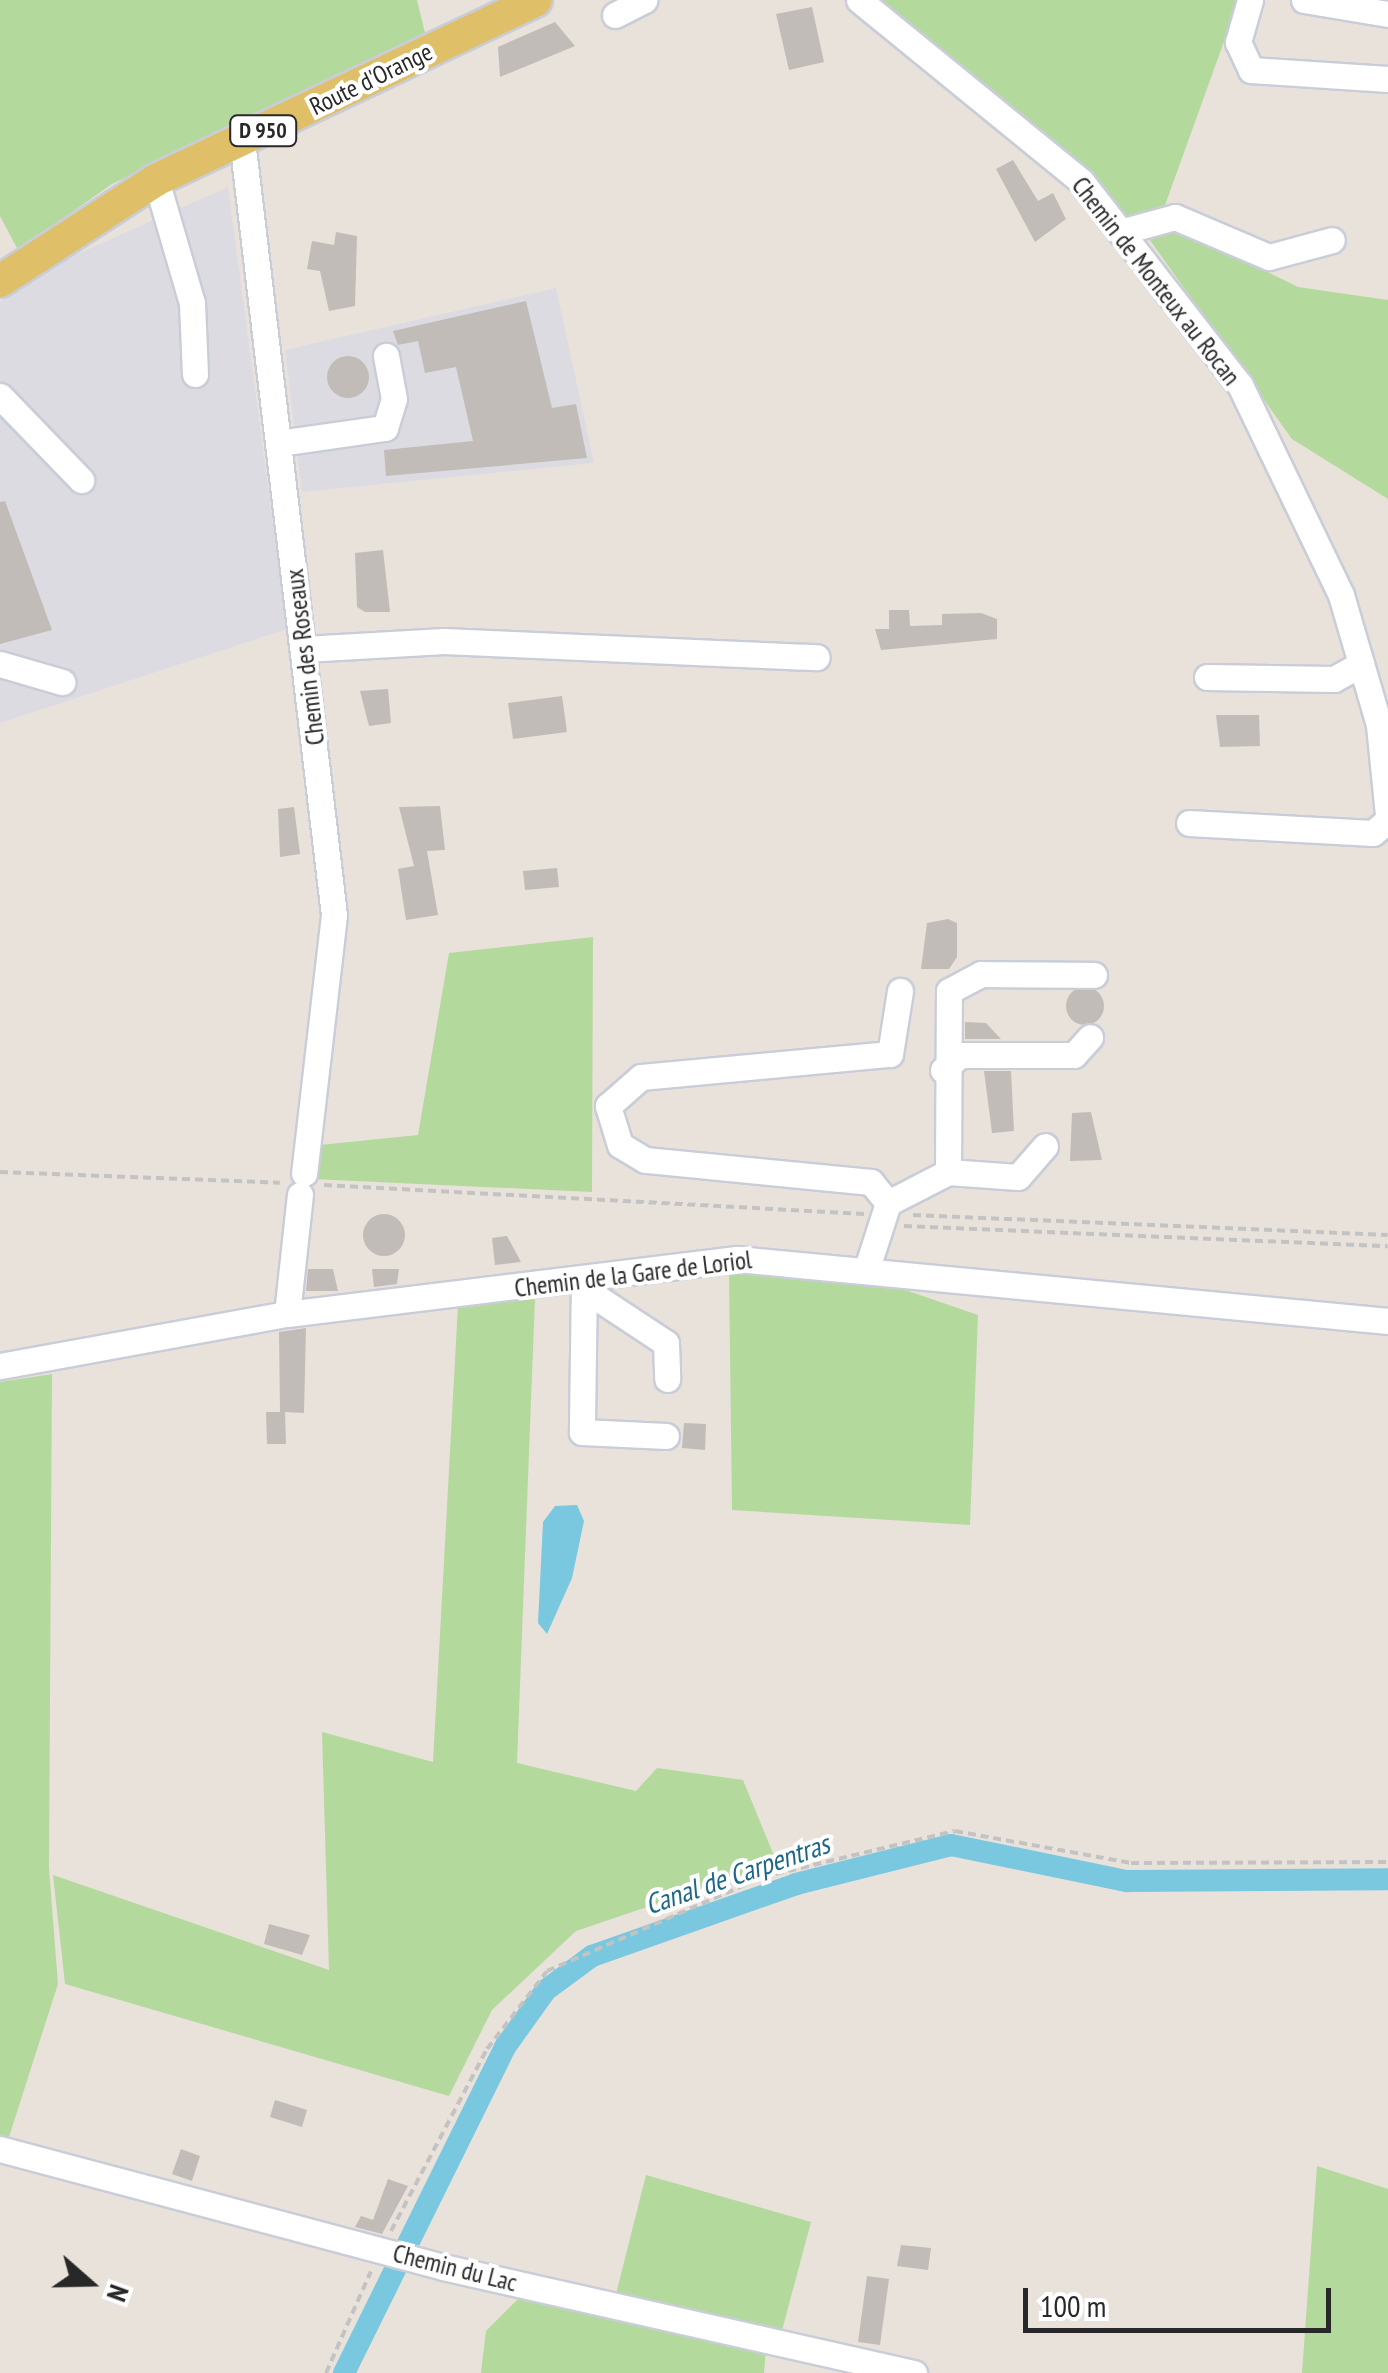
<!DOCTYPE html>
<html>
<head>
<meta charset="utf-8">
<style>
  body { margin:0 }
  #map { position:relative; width:1388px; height:2373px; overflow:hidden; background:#e9e2db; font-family:"PT Sans Narrow",sans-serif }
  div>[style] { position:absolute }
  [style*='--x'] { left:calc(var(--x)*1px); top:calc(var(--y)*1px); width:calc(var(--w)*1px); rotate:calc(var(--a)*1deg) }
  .industrial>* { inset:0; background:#dddbe2 }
  .green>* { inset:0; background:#b4d99d }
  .water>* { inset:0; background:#79c8e0 }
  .canal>* { height:22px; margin:-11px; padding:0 11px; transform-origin:11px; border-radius:11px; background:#79c8e0 }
  .building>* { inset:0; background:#c1bcb7 }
  .round { border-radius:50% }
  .path>* { height:4px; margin-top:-2px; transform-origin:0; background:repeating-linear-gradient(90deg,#c3c3c3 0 8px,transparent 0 13px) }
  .roads { filter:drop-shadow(2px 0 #c9cdd8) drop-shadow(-2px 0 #c9cdd8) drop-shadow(0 2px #c9cdd8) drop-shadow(0 -2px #c9cdd8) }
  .minor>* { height:25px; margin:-12.5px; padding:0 12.5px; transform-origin:12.5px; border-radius:12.5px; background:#fff }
  .major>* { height:32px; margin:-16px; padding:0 16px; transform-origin:16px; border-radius:16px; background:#dfc069 }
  span { translate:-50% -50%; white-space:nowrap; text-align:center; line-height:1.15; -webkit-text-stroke:8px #fff; paint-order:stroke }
  .shield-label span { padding:2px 8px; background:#fff; border:2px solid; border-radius:8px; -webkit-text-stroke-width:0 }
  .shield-label { font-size:22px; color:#282828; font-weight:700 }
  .street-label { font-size:25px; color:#282828 }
  .water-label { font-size:28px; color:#1c6687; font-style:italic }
  .north { position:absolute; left:40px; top:2233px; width:100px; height:100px; -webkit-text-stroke:8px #fff; paint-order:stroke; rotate:110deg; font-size:28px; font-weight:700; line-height:40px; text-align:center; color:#282828 }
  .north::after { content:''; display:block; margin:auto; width:35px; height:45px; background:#282828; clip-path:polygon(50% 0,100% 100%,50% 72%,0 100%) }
  .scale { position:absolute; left:1023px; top:2288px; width:308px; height:45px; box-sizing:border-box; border:5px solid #282828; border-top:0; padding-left:12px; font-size:30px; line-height:35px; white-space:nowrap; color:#282828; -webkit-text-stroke:8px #fff; paint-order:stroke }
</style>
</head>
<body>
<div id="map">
  <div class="industrial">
    <i style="clip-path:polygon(228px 187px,287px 629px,0 723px,0 302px,50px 266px)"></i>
    <i style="clip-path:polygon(556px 288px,594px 463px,302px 492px,285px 350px)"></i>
  </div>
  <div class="green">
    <i style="clip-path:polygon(0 0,417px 0,425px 33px,112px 184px,18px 250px,0 216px)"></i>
    <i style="clip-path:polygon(874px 0,1239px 0,1164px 208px,1130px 221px,1090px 171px)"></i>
    <i style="clip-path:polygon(1174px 226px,1298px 287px,1388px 300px,1388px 499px,1292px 439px,1144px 232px)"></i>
    <i style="clip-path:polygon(593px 937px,592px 1192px,312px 1179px,320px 1145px,418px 1135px,449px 953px)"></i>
    <i style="clip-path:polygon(770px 1266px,856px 1273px,978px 1315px,970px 1525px,732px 1510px,729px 1273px)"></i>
    <i style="clip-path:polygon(535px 1298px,517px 1763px,636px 1791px,657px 1768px,743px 1780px,777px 1863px,576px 1931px,492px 2010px,449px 2096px,65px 1984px,53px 1875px,329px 1970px,322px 1732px,433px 1762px,458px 1305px)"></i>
    <i style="clip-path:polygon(52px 1374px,49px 1868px,58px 1984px,8px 2140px,0 2137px,0 1382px)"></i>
    <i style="clip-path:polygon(1317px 2166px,1388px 2189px,1388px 2373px,1302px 2373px)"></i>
    <i style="clip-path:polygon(646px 2175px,811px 2222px,780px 2338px,615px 2298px)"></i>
    <i style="clip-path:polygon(525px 2292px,766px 2349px,764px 2373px,481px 2373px,486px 2331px)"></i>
  </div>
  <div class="water">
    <i style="clip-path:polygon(577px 1505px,584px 1521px,572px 1578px,547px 1634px,538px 1623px,543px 1522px,555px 1506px)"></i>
  </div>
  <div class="canal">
    <i style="--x:344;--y:2373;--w:364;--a:-63.7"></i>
    <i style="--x:505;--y:2047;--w:70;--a:-54.3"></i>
    <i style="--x:546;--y:1990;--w:57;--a:-36.5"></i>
    <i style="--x:592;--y:1956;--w:216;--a:-19.4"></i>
    <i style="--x:796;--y:1884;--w:160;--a:-14.1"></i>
    <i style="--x:951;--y:1845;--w:180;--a:11.6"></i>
    <i style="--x:1127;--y:1881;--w:261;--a:-0.4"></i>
  </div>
  <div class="building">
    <i style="clip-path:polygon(812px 7px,824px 62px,789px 70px,776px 14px)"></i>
    <i style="clip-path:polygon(555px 22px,575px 46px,500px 77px,498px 47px)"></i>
    <i style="clip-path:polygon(1013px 160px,1038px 201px,1053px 193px,1066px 219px,1035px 242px,996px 169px)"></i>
    <i style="clip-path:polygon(336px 232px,357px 236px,355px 306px,329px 311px,320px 271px,307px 269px,312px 241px,334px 245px)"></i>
    <i style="clip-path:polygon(526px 301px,552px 408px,576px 404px,587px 458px,386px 476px,384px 450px,473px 441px,456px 367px,425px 373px,418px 341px,398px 345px,393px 331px)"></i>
    <i class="round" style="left:327px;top:356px;width:42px;height:42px"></i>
    <i style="clip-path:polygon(5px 501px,52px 630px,0 644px,0 502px)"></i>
    <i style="clip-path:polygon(383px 550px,390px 612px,365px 612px,357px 607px,355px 553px)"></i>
    <i style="clip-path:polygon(889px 610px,909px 610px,910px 626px,942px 625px,942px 634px,942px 614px,981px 613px,997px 619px,997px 639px,881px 650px,875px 629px,889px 629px)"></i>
    <i style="clip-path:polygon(388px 689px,391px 723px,369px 726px,360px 691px)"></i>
    <i style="clip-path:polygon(562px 696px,567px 732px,513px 739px,508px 703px)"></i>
    <i style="clip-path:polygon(1216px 715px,1259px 715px,1260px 746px,1220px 747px)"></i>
    <i style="clip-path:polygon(440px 806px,445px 850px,427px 851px,438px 915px,406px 920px,398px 869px,414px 866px,399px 807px)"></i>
    <i style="clip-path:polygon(294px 807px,300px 854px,280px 857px,278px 809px)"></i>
    <i style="clip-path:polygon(557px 868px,559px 887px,525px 890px,523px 871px)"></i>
    <i style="clip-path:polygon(948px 919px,957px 923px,957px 957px,949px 969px,921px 969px,927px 923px)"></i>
    <i class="round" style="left:1066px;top:987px;width:38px;height:38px"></i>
    <i style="clip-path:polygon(965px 1022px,986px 1023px,1001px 1039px,965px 1039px)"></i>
    <i style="clip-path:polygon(984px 1071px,1011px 1071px,1014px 1131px,992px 1133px)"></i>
    <i style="clip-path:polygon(1091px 1112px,1102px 1160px,1070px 1161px,1072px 1113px)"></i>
    <i class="round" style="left:363px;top:1214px;width:42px;height:42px"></i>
    <i style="clip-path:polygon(507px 1236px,521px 1262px,495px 1265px,492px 1238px)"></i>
    <i style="clip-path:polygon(308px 1269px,333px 1269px,338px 1291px,306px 1291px)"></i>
    <i style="clip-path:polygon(372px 1269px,399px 1269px,397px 1284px,374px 1287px)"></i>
    <i style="clip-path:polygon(306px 1328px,304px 1413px,285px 1412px,286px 1444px,267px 1444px,266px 1412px,280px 1412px,279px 1332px)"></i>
    <i style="clip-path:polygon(684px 1423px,706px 1424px,705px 1450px,682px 1448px)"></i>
    <i style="clip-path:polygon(269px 1924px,310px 1935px,302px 1955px,264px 1944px)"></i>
    <i style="clip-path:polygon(275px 2100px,307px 2110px,302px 2127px,270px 2117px)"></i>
    <i style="clip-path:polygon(181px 2149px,200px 2156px,192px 2181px,172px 2174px)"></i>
    <i style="clip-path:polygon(388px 2179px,408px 2186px,382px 2234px,355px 2227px,361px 2216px,373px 2220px)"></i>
    <i style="clip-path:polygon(901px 2245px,931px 2248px,928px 2270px,897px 2266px)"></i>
    <i style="clip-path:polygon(867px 2276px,889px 2279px,880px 2345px,858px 2342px)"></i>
  </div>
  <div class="path">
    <i style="--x:0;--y:1172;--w:280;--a:2.2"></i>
    <i style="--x:324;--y:1185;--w:541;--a:3.07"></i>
    <i style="--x:913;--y:1215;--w:475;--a:2.4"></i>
    <i style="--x:904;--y:1226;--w:484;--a:2.4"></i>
    <i style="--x:391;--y:2231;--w:206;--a:-62.2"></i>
    <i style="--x:487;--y:2049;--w:98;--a:-52.4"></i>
    <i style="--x:547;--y:1971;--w:236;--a:-23.5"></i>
    <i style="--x:763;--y:1877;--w:197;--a:-13.5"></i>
    <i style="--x:955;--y:1831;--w:179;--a:10.3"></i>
    <i style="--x:1131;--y:1863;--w:257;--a:-0.2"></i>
    <i style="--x:326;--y:2373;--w:111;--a:-66.2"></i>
  </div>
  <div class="roads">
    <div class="minor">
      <i style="--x:859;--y:0;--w:286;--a:39.2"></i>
      <i style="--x:1081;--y:181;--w:259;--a:52.1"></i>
      <i style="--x:1240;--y:385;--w:233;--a:64.3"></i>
      <i style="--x:1341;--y:595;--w:135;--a:73.7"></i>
      <i style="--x:1379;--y:725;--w:90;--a:84.3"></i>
      <i style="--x:1250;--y:0;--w:44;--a:105.9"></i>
      <i style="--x:1238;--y:42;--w:31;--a:65"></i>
      <i style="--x:1251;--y:70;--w:137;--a:3.8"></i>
      <i style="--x:1304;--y:0;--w:85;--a:9.5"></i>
      <i style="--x:615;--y:15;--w:33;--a:-27"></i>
      <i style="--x:242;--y:140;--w:780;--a:83.23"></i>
      <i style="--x:334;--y:915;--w:260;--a:96.6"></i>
      <i style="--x:156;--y:180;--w:128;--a:73.7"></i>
      <i style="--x:192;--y:303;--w:71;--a:87.6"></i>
      <i style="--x:1120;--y:232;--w:57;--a:-15.3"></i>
      <i style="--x:1175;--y:217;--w:102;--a:23.1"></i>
      <i style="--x:1269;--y:257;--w:65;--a:-15.1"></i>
      <i style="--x:0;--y:396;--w:117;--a:46"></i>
      <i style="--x:279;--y:443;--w:107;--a:-8.1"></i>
      <i style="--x:385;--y:428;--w:30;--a:-73"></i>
      <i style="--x:394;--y:399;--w:44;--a:-100.5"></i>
      <i style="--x:304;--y:649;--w:140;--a:-3.3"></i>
      <i style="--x:444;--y:641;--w:373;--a:2.5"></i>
      <i style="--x:0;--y:664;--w:65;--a:16.2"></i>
      <i style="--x:1207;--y:677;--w:127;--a:0.9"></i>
      <i style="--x:1334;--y:679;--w:31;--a:-29"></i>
      <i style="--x:1189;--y:823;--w:184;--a:3.1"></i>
      <i style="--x:1373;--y:833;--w:20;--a:-41"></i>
      <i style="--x:943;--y:1070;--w:23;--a:-41"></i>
      <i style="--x:960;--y:1055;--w:114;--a:0"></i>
      <i style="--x:1074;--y:1055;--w:24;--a:-48"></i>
      <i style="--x:948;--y:1172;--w:181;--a:-89.7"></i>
      <i style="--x:949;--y:991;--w:36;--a:-28"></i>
      <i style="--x:981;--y:974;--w:113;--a:0.5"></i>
      <i style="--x:888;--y:1203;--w:68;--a:-27.3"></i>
      <i style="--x:948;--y:1172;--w:70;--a:4.1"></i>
      <i style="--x:1018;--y:1177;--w:41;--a:-48.9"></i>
      <i style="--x:867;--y:1268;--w:68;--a:-72.1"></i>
      <i style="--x:888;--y:1203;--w:27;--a:-129"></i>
      <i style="--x:871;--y:1182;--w:227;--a:-174.4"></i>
      <i style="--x:645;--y:1160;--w:29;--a:-149"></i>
      <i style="--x:620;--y:1145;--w:41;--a:-107.1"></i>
      <i style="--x:608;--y:1106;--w:44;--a:-41.3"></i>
      <i style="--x:641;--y:1077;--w:250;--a:-5.3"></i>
      <i style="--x:890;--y:1054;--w:64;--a:-81"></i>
      <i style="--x:584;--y:1280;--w:152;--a:90.8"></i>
      <i style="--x:582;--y:1432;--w:84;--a:2.7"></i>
      <i style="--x:584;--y:1289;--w:98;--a:33.4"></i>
      <i style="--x:666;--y:1343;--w:36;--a:88"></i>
      <i style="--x:287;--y:1314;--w:120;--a:-83.8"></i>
      <i style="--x:0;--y:1366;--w:292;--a:-10.3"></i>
      <i style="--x:287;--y:1314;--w:453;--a:-7"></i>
      <i style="--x:737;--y:1259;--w:654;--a:5.44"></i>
      <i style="--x:0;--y:2149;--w:458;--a:14.9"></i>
      <i style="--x:443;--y:2267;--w:483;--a:12.7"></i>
    </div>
    <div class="major">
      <i style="--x:0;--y:281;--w:186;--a:-32.9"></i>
      <i style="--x:156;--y:180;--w:420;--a:-25.3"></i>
    </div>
  </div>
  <div class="shield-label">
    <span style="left:263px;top:131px">D 950</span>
  </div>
  <div class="street-label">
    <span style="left:371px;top:79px;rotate:-26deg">Route d'Orange</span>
    <span style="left:1156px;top:281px;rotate:52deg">Chemin de Monteux au Rocan</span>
    <span style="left:305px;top:657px;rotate:-97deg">Chemin des Roseaux</span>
    <span style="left:633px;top:1274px;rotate:-7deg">Chemin de la Gare de Loriol</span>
    <span style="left:455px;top:2268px;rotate:14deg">Chemin du Lac</span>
  </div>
  <div class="water-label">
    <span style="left:737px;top:1874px;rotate:-19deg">Canal de Carpentras</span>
  </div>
  <div class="north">N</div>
  <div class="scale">100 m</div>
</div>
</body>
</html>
